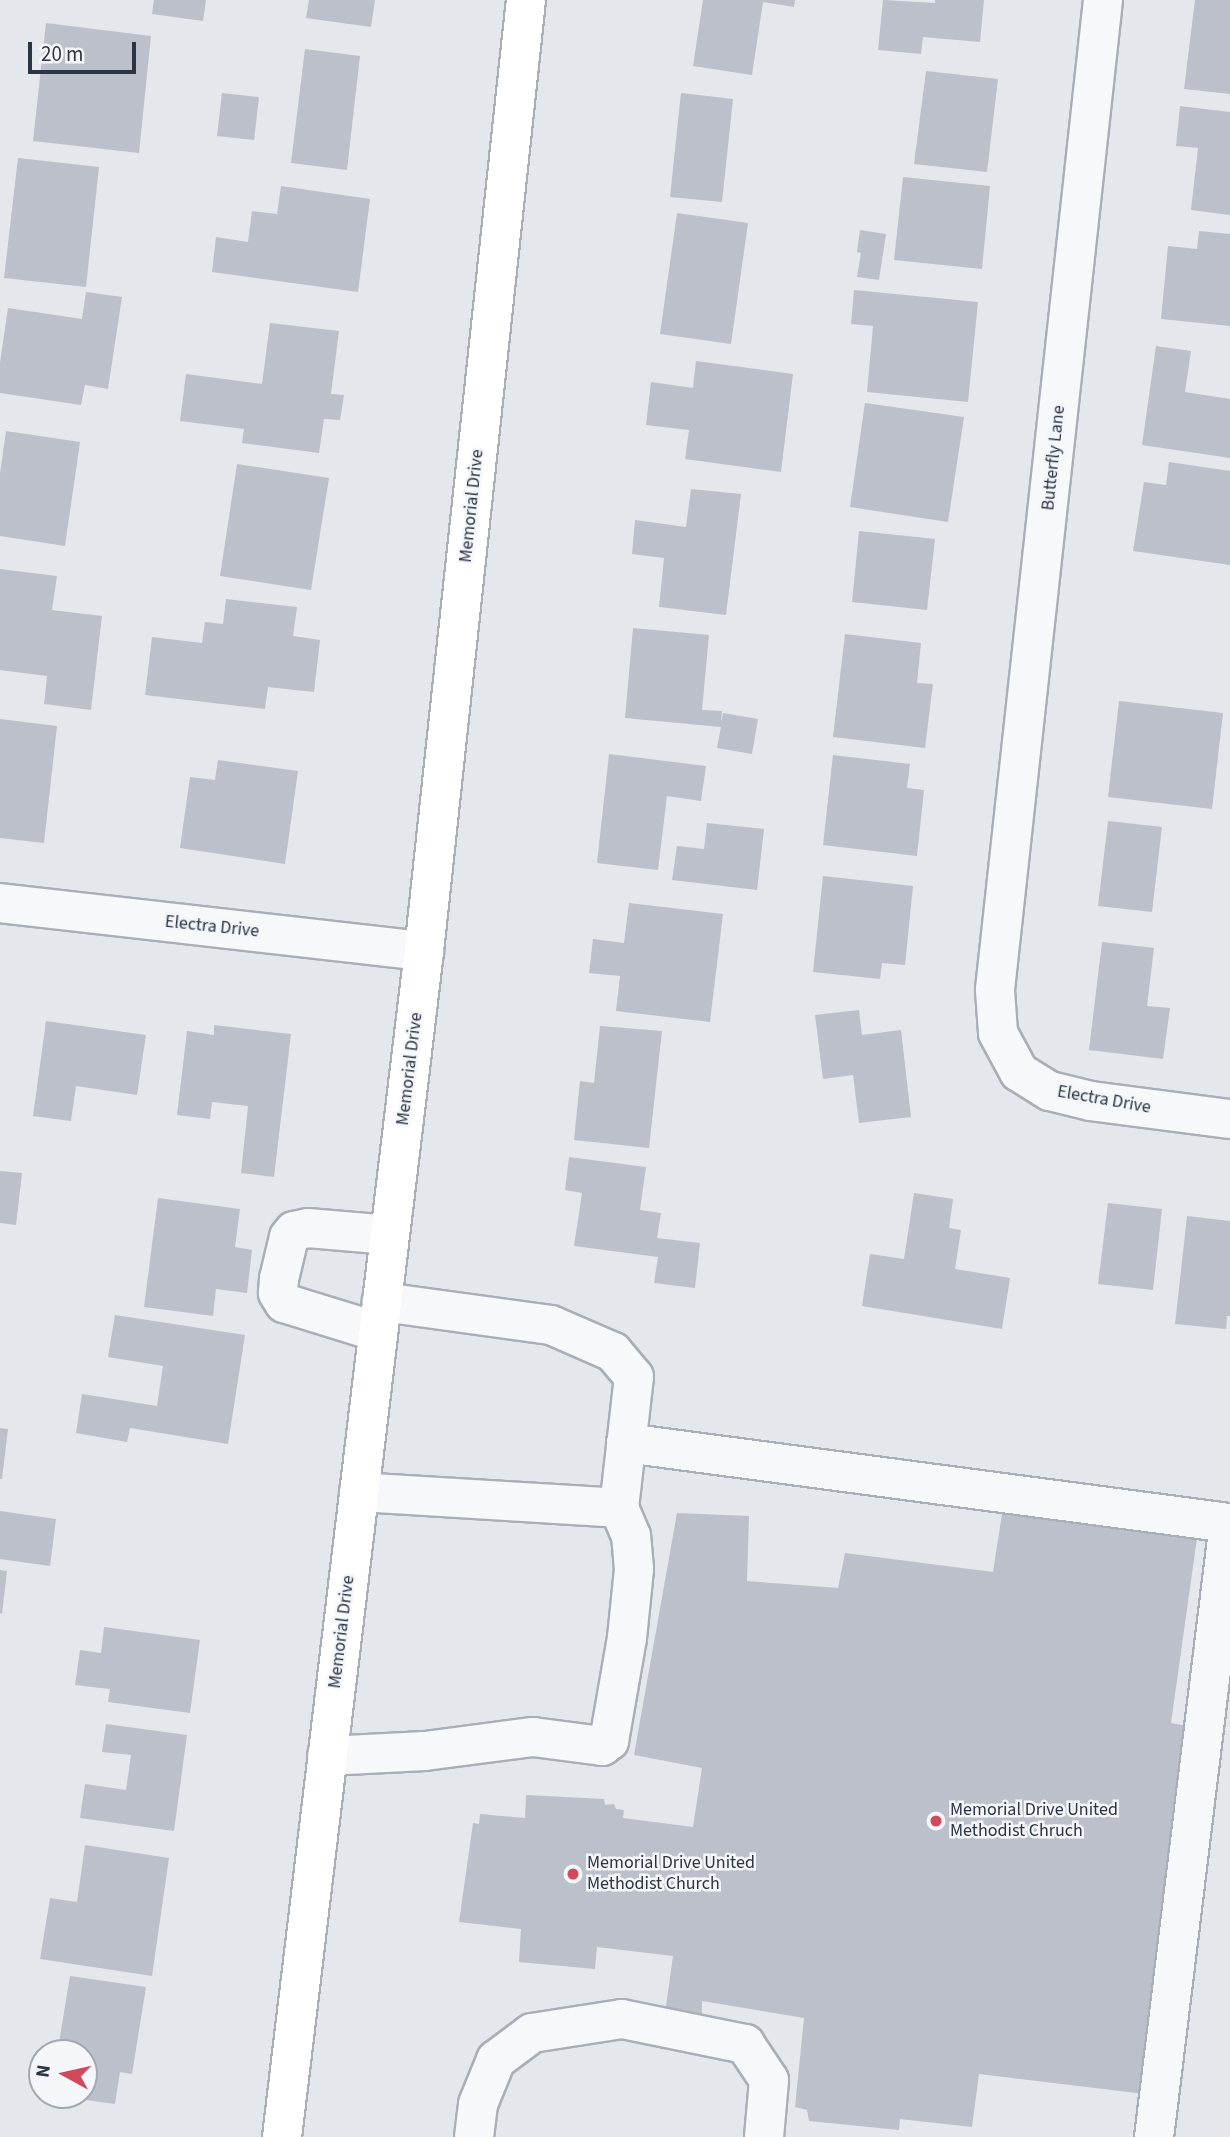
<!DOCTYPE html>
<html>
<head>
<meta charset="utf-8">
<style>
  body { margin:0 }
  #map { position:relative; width:1230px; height:2137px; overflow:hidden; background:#e4e7ec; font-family:"Source Sans 3",sans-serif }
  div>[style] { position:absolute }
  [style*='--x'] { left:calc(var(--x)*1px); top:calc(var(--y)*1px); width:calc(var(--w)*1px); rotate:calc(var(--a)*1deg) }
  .building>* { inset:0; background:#bbc0ca }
  .roads { filter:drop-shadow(2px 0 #a9aeb7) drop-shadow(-2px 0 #a9aeb7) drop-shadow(0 2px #a9aeb7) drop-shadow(0 -2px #a9aeb7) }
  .minor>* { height:38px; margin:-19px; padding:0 19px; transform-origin:19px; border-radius:19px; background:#f7f8fa }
  .major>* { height:38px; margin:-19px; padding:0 19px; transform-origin:19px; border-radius:19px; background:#fff }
  .dots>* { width:19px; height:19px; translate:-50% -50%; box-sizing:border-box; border:4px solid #f4f6f9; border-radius:50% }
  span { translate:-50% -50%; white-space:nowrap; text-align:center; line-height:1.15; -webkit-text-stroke:5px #f4f6f9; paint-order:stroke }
  .street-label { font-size:18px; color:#2b3445 }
  .poi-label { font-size:18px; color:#2b3445 }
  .left { translate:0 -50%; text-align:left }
  .north { position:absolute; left:28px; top:2039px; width:70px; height:70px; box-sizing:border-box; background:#f4f6f9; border:2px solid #a4a8b1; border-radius:50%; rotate:278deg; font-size:19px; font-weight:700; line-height:28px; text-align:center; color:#2b3445 }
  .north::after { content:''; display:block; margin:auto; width:24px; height:32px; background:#d1495b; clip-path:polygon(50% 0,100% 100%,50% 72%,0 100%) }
  .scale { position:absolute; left:28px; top:42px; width:108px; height:32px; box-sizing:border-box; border:4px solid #2b3445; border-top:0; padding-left:9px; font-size:21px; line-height:24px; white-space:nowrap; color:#2b3445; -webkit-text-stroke:5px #f4f6f9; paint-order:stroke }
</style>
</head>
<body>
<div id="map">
  <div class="building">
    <i style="clip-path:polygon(154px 0,206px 0,203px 21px,152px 14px)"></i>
    <i style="clip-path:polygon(309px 0,375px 0,371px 27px,306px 18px)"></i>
    <i style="clip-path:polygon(703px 0,795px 0,794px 7px,763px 2px,752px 75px,693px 66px)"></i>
    <i style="clip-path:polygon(883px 0,935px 3px,935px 0,984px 0,980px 42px,923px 37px,921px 54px,878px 50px)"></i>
    <i style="clip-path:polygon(1195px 0,1230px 0,1230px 94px,1184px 89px)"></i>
    <i style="clip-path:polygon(46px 23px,151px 36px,139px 153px,33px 141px)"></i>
    <i style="clip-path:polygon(305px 49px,360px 56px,347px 170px,291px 163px)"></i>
    <i style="clip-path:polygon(926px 71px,998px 79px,987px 172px,914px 164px)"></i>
    <i style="clip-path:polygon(222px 93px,259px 97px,254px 140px,217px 136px)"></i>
    <i style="clip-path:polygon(681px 93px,733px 99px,722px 202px,670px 197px)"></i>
    <i style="clip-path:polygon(1180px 106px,1230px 112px,1230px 215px,1191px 210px,1198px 148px,1176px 146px)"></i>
    <i style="clip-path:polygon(18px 158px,99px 167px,86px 287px,4px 278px)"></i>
    <i style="clip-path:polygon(903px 177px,990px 186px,982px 269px,894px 260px)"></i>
    <i style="clip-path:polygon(281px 186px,370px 199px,358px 292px,212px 272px,216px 237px,248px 242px,252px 211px,277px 214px)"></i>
    <i style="clip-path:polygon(677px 213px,748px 223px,731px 344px,660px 334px)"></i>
    <i style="clip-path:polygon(860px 230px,886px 234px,879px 280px,857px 277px,861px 253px,857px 252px)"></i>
    <i style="clip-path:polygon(1199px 231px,1230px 234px,1230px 326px,1161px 319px,1168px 246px,1197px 249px)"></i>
    <i style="clip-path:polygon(854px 290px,978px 302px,968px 402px,867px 392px,873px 326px,851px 324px)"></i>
    <i style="clip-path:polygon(86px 292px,122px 297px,108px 389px,85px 385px,81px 405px,0 393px,0 363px,8px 308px,82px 319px)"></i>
    <i style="clip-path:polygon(270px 323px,339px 331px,331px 394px,344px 395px,340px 420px,324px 419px,319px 453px,242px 443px,244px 429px,180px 421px,186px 374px,262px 384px)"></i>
    <i style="clip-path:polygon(1156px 346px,1191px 351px,1185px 392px,1230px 399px,1230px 458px,1142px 445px)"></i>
    <i style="clip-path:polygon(696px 361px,793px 374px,781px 472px,685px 459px,689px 430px,646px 425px,651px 382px,693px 388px)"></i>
    <i style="clip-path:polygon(865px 403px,964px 417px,948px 522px,850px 507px)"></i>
    <i style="clip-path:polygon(6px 431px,80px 442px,65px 546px,0 536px,0 474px)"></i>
    <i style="clip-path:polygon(1169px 462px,1230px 471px,1230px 565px,1133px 551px,1144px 482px,1166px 485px)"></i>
    <i style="clip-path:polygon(237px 464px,329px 478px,311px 590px,220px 576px)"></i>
    <i style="clip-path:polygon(691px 489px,741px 494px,726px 615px,659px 607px,664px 558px,632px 554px,635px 520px,686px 527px)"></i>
    <i style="clip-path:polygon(859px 531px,935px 539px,927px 610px,852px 602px)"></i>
    <i style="clip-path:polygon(0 569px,57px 576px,52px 610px,102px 616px,91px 710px,44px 704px,47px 676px,0 670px)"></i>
    <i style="clip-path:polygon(226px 599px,297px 607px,293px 636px,320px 640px,314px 692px,268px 687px,265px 709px,145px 695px,152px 637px,202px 643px,205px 622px,223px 624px)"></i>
    <i style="clip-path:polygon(633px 628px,709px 635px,702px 710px,722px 711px,721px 722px,723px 713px,758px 719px,752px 754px,717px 748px,721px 727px,625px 718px)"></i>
    <i style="clip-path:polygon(845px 634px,921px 643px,917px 683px,933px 684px,925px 748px,833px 737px)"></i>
    <i style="clip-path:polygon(1119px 701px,1223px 713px,1212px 809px,1108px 797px)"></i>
    <i style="clip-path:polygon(0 719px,57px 726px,44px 843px,0 838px)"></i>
    <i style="clip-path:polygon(609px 754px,706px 766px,701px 801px,667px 796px,658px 870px,597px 863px)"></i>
    <i style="clip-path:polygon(833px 755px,910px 764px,907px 788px,924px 790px,917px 856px,823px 845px)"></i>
    <i style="clip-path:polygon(218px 760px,298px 771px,285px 864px,180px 848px,190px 777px,215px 780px)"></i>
    <i style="clip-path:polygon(1108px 821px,1162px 827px,1152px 912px,1098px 906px)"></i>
    <i style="clip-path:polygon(707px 823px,764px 829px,757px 890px,672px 880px,677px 846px,704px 849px)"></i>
    <i style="clip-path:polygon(823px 876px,913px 886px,905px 965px,882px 963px,880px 979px,813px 972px)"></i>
    <i style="clip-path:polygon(629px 903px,723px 914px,710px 1022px,616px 1011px,620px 976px,589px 973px,593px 939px,624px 943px)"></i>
    <i style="clip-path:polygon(1102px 942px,1154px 948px,1147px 1006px,1170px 1008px,1163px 1059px,1089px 1050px)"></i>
    <i style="clip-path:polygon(859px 1010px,862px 1035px,901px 1030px,911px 1117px,859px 1123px,853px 1075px,823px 1079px,815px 1015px)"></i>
    <i style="clip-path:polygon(46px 1021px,146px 1035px,137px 1095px,76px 1086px,71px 1121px,33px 1116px)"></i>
    <i style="clip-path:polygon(214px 1025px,291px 1034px,274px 1177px,241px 1173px,248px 1106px,212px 1102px,210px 1119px,177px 1115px,187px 1031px,214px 1035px)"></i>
    <i style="clip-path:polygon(600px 1026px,662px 1031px,649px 1148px,574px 1140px,580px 1081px,594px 1083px)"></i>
    <i style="clip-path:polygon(569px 1157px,646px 1167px,640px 1210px,661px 1213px,657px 1238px,700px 1243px,695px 1288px,654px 1283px,658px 1257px,574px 1246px,582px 1193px,565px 1190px)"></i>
    <i style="clip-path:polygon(0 1171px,22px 1173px,16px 1225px,0 1223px)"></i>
    <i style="clip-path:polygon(914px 1193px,953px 1199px,949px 1228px,961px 1230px,955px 1269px,1010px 1278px,1002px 1329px,862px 1306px,870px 1254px,904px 1259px)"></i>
    <i style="clip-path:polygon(158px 1198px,240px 1209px,235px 1247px,252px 1250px,247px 1293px,216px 1289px,213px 1316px,144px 1307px)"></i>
    <i style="clip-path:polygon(1108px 1203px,1162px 1209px,1153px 1290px,1098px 1284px)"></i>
    <i style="clip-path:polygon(1187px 1216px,1230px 1221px,1230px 1316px,1227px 1316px,1226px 1329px,1175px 1324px)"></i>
    <i style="clip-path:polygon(115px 1315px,245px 1335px,228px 1444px,130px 1428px,127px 1442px,76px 1433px,82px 1394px,157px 1406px,163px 1366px,108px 1357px)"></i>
    <i style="clip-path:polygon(0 1428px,8px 1429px,2px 1479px,0 1479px)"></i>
    <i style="clip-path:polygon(0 1511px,56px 1519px,50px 1566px,0 1559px)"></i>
    <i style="clip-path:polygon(677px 1513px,749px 1516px,747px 1581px,838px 1588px,845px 1553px,993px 1572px,1002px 1514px,1197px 1538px,1171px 1723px,1188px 1726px,1145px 2094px,979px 2074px,972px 2127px,900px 2119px,899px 2130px,809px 2121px,807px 2110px,795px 2107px,804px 2018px,702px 2001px,701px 2052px,660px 2049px,673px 1956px,597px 1947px,595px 1969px,519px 1962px,521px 1929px,459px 1922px,473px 1823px,479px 1824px,480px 1814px,525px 1818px,526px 1795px,604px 1799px,605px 1805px,614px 1804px,616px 1809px,624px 1810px,623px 1818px,693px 1827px,702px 1768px,634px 1755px)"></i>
    <i style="clip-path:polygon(0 1570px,7px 1571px,2px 1614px,0 1613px)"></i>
    <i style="clip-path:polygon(104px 1627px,200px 1640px,190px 1713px,108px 1702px,110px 1689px,75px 1685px,80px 1650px,101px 1653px)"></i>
    <i style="clip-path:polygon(106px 1724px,187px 1735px,174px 1831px,80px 1818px,85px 1784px,126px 1790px,131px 1755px,102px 1752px)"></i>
    <i style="clip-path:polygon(85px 1845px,169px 1858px,152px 1976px,40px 1959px,50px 1898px,77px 1902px)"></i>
    <i style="clip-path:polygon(70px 1976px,146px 1987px,132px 2074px,120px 2072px,115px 2104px,64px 2097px,84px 2095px,84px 2053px,46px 2053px,47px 2047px,58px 2049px)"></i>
  </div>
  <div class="roads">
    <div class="minor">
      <i style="--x:1103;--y:0;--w:996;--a:96.23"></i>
      <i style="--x:995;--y:990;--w:43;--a:86"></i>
      <i style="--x:998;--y:1033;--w:44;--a:61.7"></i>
      <i style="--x:1019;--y:1072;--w:36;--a:32"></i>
      <i style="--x:1050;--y:1091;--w:42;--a:13.7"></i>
      <i style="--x:1091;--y:1101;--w:140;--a:7.4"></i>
      <i style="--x:0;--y:903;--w:427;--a:6.5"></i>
      <i style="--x:378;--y:1332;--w:98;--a:-162.9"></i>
      <i style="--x:284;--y:1303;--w:12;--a:-121"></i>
      <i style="--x:278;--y:1293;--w:14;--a:-86"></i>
      <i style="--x:279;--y:1279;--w:43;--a:-76.6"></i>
      <i style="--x:289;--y:1237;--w:8;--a:-50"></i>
      <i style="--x:294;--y:1231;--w:14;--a:-12"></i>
      <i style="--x:308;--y:1228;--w:82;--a:4.9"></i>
      <i style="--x:626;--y:1443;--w:608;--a:7.56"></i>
      <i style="--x:1229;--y:1523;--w:619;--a:96.96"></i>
      <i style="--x:359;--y:1492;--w:260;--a:3.5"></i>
      <i style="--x:619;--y:1508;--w:132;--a:-83.5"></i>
      <i style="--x:634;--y:1377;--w:33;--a:-130"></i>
      <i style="--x:613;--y:1352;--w:68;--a:-156.5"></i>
      <i style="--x:551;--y:1325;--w:171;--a:-172.2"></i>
      <i style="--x:327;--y:1756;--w:98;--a:-2.9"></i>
      <i style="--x:425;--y:1751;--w:109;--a:-7.4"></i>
      <i style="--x:533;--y:1737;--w:70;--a:7.4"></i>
      <i style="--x:602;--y:1746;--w:9;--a:-36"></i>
      <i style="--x:609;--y:1741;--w:105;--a:-80.1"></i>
      <i style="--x:627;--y:1638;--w:69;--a:-84.2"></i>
      <i style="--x:634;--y:1569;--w:33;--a:-95"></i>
      <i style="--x:631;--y:1536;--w:30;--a:-113"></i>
      <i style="--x:474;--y:2137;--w:33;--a:-83"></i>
      <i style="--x:478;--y:2104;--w:48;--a:-67.8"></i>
      <i style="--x:496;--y:2060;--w:45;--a:-36.9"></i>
      <i style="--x:532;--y:2033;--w:91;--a:-8.8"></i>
      <i style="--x:622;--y:2019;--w:126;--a:11.5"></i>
      <i style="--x:745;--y:2044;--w:43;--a:56.3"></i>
      <i style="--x:769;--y:2080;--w:57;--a:95"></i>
    </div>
    <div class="major">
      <i style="--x:282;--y:2137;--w:1194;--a:-83.17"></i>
      <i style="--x:424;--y:951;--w:956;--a:-83.88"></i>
    </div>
  </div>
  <div class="dots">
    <i style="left:936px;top:1821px;background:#d1495b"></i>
    <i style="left:573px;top:1874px;background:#d1495b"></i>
  </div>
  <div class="street-label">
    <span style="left:1054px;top:458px;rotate:-84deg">Butterfly Lane</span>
    <span style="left:472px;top:506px;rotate:-84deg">Memorial Drive</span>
    <span style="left:212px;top:927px;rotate:6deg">Electra Drive</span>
    <span style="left:410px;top:1069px;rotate:-83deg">Memorial Drive</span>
    <span style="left:1104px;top:1100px;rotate:10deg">Electra Drive</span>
    <span style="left:342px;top:1632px;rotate:-83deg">Memorial Drive</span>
  </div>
  <div class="poi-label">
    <span class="left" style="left:950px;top:1821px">Memorial Drive United<br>Methodist Chruch</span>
    <span class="left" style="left:587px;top:1874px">Memorial Drive United<br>Methodist Church</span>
  </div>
  <div class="north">N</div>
  <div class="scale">20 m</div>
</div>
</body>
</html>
